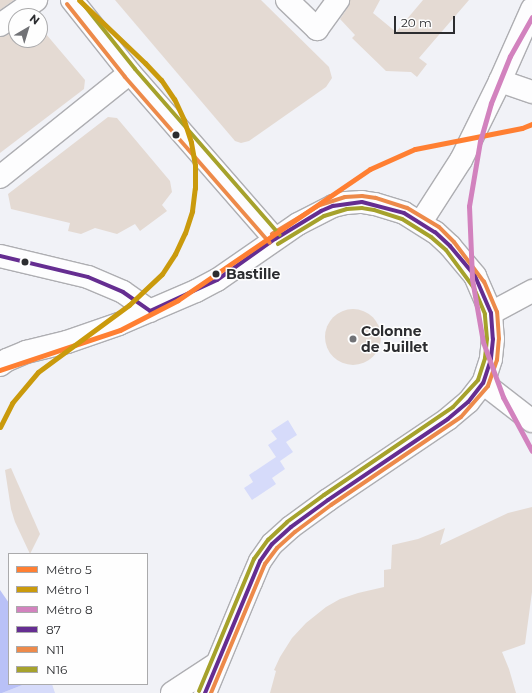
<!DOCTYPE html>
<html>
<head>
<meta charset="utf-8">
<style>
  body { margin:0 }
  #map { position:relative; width:532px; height:693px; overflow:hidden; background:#f1f2f7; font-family:Montserrat,sans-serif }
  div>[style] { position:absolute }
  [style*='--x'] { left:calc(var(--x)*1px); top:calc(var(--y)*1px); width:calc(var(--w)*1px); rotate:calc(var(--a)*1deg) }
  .green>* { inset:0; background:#d6dbfa }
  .water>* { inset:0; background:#b9c1f7 }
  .building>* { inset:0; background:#e4dad3 }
  .round { border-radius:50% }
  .roads { filter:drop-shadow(1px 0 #aeaeb2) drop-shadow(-1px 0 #aeaeb2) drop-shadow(0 1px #aeaeb2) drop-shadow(0 -1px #aeaeb2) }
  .minor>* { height:22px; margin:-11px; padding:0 11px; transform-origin:11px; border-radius:11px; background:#fdfdfe }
  .major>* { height:22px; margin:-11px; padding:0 11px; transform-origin:11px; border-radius:11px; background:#fdfdfe }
  .bus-1>* { height:4px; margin:-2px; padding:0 2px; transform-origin:2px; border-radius:2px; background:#652d91 }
  .bus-2>* { height:4px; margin:-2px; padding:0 2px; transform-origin:2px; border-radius:2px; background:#ed8a4a }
  .bus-3>* { height:4px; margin:-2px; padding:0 2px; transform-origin:2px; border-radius:2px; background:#a6a22c }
  .metro-1>* { height:5px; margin:-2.5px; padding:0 2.5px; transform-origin:2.5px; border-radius:2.5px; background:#ff7f32 }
  .metro-2>* { height:5px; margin:-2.5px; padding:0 2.5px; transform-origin:2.5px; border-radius:2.5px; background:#ca9a0c }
  .metro-3>* { height:5px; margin:-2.5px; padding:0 2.5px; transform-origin:2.5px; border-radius:2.5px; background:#d282be }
  .dots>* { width:11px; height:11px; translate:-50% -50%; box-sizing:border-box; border:2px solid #fefefe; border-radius:50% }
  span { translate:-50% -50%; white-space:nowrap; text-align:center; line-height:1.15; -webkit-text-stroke:3px #fefefe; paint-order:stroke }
  .stop-label { font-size:14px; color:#2c2d30; font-weight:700 }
  .left { translate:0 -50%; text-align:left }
  .poi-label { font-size:14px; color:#2c2d30; font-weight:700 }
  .legend { position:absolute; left:8px; top:553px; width:140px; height:132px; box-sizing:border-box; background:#fefefe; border:1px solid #aaaaac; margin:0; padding:5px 7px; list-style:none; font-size:12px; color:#2c2d30 }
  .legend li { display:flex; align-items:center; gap:8px; height:20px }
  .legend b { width:20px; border:1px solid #aaaaac }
  .north { position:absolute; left:8px; top:8px; width:40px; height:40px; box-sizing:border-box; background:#fefefe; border:1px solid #aaaaac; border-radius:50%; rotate:38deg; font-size:11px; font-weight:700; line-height:16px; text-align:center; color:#2c2d30 }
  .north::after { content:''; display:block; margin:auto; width:14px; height:18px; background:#717276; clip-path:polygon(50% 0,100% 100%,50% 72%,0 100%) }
  .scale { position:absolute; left:394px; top:16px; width:61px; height:18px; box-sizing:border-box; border:2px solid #2c2d30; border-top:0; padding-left:5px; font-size:12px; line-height:14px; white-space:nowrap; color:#2c2d30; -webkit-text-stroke:3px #fefefe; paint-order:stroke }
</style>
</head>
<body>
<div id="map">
  <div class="green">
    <i style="clip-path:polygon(288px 420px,297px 435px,286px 442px,293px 452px,280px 461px,285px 469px,272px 478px,276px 484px,252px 500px,244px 488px,253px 482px,249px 475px,276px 457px,268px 445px,277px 439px,271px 431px)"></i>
    <i style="clip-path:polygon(25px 684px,52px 684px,55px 693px,2px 693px)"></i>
  </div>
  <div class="water">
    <i style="clip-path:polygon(0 590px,9px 603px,9px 684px,25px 684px,2px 693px,0 693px)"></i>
  </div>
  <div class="building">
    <i style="clip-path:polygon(0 0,14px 0,0 10px)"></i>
    <i style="clip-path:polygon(115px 0,261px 0,329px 67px,332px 78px,326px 87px,249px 141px,241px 143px,235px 141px)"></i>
    <i style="clip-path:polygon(350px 0,380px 0,373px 13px,396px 32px,423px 0,469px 0,419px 58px,427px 64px,417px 77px,411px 72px,386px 71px,352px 38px,355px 35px,340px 19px,348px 7px)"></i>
    <i style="clip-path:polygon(40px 27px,85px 80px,84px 89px,0 153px,0 37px,7px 35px,16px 29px,16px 40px,40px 40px)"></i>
    <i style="clip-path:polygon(108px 117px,117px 118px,170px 181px,172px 192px,162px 205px,167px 211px,140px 231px,135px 224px,117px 234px,95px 228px,81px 234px,68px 231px,70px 223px,11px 209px,8px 194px)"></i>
    <i class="round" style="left:325px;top:309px;width:56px;height:56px"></i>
    <i style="clip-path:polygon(11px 468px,40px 534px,30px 554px,15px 522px,11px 509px,5px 470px)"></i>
    <i style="clip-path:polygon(532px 507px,532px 592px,525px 644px,502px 652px,509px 669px,516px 693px,270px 693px,276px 671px,274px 670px,280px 657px,292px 638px,306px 623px,326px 607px,340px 599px,358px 593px,384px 587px,384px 570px,391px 569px,392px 545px,418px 539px,445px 528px,440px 545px,508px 513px)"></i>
  </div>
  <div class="roads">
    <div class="minor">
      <i style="--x:72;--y:0;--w:93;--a:51.5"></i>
      <i style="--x:130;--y:73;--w:220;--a:48.9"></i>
      <i style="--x:287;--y:0;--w:42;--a:44"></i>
      <i style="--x:317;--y:29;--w:36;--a:-54"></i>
      <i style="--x:0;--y:25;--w:44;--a:-34.8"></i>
      <i style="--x:500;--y:81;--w:34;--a:19"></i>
      <i style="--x:0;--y:177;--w:166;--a:-38.7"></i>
      <i style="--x:491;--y:313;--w:47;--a:-28.2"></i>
    </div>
    <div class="major">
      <i style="--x:421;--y:222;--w:74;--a:-57.2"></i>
      <i style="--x:461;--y:160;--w:88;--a:-63.7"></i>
      <i style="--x:500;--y:81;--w:79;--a:-66"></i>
      <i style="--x:0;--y:256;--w:90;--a:13.4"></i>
      <i style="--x:88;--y:277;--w:38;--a:23"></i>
      <i style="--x:123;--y:292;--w:33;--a:35"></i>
      <i style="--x:0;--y:365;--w:9;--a:-36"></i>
      <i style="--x:7;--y:360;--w:21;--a:-23"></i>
      <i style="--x:26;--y:352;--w:42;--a:-13.7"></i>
      <i style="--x:67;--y:342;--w:55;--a:-19.1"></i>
      <i style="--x:119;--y:324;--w:84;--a:-23.2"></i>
      <i style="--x:196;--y:291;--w:24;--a:-28"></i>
      <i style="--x:217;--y:280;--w:98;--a:-34.7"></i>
      <i style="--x:298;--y:224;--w:39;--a:-27"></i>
      <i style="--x:333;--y:206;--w:13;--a:-13"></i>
      <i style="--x:346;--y:203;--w:16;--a:-4"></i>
      <i style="--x:362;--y:202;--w:13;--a:9"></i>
      <i style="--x:375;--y:204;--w:30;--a:17"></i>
      <i style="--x:404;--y:213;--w:36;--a:32"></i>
      <i style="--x:435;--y:232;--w:21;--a:43"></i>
      <i style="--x:450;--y:246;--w:39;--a:50"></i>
      <i style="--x:475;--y:276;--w:40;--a:66.6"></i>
      <i style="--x:491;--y:313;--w:26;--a:86"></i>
      <i style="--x:493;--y:339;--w:20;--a:96"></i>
      <i style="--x:491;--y:359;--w:25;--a:108"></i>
      <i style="--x:483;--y:383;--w:24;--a:128"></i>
      <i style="--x:468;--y:402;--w:26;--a:140"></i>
      <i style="--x:448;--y:419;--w:145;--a:146"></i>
      <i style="--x:328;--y:500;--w:46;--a:143.9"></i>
      <i style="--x:291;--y:527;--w:25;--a:138"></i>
      <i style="--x:272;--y:544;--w:21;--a:125"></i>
      <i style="--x:260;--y:561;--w:23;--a:113"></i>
      <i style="--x:251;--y:582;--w:120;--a:112.5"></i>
      <i style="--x:483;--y:383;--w:62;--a:37.8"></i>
      <i style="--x:172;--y:693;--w:53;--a:-33.4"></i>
    </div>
  </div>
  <div class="bus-1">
    <i style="--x:0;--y:256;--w:90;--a:13.4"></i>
    <i style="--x:88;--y:277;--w:38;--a:23"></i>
    <i style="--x:123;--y:292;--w:33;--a:35"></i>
    <i style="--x:150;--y:311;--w:74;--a:-24.8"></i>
    <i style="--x:217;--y:280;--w:71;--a:-35.3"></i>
    <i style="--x:275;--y:239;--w:54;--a:-31.3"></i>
    <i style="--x:321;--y:211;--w:13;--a:-23"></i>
    <i style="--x:333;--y:206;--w:29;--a:-8"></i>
    <i style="--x:362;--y:202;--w:43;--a:14.7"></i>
    <i style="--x:404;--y:213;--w:36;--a:32"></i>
    <i style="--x:435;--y:232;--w:21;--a:43"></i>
    <i style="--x:450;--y:246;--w:39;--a:50"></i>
    <i style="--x:475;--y:276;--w:40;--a:66.6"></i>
    <i style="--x:491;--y:313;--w:26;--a:86"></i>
    <i style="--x:493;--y:339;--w:20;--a:96"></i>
    <i style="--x:491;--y:359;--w:25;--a:108"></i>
    <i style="--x:483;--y:383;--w:24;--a:128"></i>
    <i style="--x:468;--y:402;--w:26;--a:140"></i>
    <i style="--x:448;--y:419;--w:145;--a:146"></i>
    <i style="--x:328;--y:500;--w:46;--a:143.9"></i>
    <i style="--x:291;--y:527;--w:25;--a:138"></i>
    <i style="--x:272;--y:544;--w:21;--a:125"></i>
    <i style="--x:260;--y:561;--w:143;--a:112.6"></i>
  </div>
  <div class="bus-2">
    <i style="--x:67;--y:4;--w:93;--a:51.5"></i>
    <i style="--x:125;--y:77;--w:220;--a:48.9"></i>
    <i style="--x:211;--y:693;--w:140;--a:-67.3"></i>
    <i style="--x:265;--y:564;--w:20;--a:-53"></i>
    <i style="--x:277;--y:548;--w:24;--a:-42"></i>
    <i style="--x:295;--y:532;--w:45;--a:-36.9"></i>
    <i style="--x:331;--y:505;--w:157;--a:-34.1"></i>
    <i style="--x:461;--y:417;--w:41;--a:-48.9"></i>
    <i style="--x:488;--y:386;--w:28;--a:-71"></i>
    <i style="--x:497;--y:360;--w:21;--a:-85"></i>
    <i style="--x:499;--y:339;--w:27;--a:-94"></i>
    <i style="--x:497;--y:312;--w:33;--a:-113"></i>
    <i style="--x:484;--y:282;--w:50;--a:-126.9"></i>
    <i style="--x:454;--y:242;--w:21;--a:-135"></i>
    <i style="--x:439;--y:227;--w:37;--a:-149"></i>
    <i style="--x:407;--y:208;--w:33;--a:-162"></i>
    <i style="--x:376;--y:198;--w:14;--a:-172"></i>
    <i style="--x:362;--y:196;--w:17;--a:177"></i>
    <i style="--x:345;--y:197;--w:28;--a:162"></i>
    <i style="--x:318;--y:206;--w:54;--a:148.7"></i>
  </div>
  <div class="bus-3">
    <i style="--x:80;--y:0;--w:88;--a:51.4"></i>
    <i style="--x:135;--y:69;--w:220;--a:48.9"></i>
    <i style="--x:199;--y:691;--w:143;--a:-67.4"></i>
    <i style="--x:254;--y:559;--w:24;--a:-54"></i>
    <i style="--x:268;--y:540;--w:26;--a:-43"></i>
    <i style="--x:287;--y:522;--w:46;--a:-36.1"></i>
    <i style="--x:324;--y:495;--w:156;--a:-34.3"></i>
    <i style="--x:453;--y:407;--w:37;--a:-47"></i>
    <i style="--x:478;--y:380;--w:23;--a:-72"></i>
    <i style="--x:485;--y:358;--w:19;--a:-84"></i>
    <i style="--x:487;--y:339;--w:25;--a:-95"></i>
    <i style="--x:485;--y:314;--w:28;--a:-113"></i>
    <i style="--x:474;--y:288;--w:47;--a:-126.4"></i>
    <i style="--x:446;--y:250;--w:20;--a:-139"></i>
    <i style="--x:431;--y:237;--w:34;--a:-148"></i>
    <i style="--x:402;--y:219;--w:29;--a:-162"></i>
    <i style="--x:374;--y:210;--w:12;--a:-171"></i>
    <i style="--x:362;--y:208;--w:15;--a:176"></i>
    <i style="--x:347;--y:209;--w:24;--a:163"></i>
    <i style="--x:324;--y:216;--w:54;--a:148.7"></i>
  </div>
  <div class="metro-1">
    <i style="--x:0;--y:370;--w:126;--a:-18.4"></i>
    <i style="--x:120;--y:330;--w:65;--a:-27.3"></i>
    <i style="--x:178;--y:300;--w:232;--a:-34.3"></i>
    <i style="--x:370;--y:169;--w:49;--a:-24"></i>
    <i style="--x:415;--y:149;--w:109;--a:-11.1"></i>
    <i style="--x:522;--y:128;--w:11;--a:-22"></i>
  </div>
  <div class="metro-2">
    <i style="--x:0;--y:427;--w:27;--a:-63"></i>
    <i style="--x:12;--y:403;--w:40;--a:-50"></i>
    <i style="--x:38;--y:372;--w:113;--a:-36.4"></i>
    <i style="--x:129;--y:305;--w:45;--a:-43.2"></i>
    <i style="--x:162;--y:274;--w:24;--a:-57"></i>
    <i style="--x:175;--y:254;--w:23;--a:-65"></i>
    <i style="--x:185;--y:233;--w:23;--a:-72"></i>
    <i style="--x:192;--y:211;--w:23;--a:-83"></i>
    <i style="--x:195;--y:188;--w:23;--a:-90"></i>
    <i style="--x:195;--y:165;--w:23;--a:-100"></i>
    <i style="--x:191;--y:142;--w:23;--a:-108"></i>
    <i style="--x:184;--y:120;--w:23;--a:-115"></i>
    <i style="--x:174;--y:99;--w:23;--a:-124"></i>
    <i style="--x:161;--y:80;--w:23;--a:-133"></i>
    <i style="--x:145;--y:63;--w:91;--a:-136.3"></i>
  </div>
  <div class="metro-3">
    <i style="--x:532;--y:17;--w:45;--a:119.4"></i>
    <i style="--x:510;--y:56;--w:51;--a:112"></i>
    <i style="--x:491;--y:103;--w:40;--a:106"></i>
    <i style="--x:480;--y:141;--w:66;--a:99.6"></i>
    <i style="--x:469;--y:206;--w:73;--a:87.6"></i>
    <i style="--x:472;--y:279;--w:64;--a:80.1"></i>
    <i style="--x:483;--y:342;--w:59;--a:70"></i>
    <i style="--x:503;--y:397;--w:61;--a:61.8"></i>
  </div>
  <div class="dots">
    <i style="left:176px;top:135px;background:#2c2d30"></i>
    <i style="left:25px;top:262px;background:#2c2d30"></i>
    <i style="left:216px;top:274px;background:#2c2d30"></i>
    <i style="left:353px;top:339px;background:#717276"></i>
  </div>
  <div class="stop-label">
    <span class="left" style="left:226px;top:274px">Bastille</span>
  </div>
  <div class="poi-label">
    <span class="left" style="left:361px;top:339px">Colonne<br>de Juillet</span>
  </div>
  <ul class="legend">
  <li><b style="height:5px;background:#ff7f32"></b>Métro 5</li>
  <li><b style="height:5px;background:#ca9a0c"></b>Métro 1</li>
  <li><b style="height:5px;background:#d282be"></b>Métro 8</li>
  <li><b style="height:5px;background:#652d91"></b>87</li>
  <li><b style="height:5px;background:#ed8a4a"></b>N11</li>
  <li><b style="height:5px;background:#a6a22c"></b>N16</li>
  </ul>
  <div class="north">N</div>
  <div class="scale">20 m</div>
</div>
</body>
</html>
